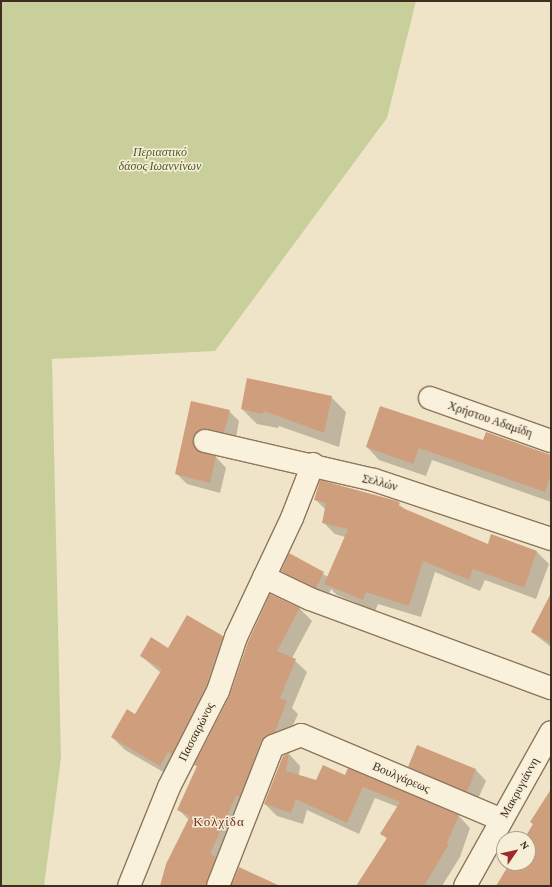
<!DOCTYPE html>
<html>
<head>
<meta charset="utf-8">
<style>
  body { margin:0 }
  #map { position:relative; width:552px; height:887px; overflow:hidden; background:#f0e4c8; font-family:"Crimson Pro",serif }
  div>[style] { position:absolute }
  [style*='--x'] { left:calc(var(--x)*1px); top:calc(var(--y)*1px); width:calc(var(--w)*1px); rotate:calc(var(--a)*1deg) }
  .green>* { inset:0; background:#c9cf9b }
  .shadow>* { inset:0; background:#0003 }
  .building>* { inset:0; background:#cf9f7d }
  .roads { filter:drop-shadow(1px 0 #8d765c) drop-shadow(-1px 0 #8d765c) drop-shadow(0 1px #8d765c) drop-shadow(0 -1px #8d765c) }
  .minor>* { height:22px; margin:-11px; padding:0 11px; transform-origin:11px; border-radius:11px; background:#faf1dc }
  .secondary>* { height:22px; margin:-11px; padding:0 11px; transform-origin:11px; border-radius:11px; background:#faf1dc }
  span { translate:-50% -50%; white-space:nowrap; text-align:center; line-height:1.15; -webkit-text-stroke:3px #f7eed8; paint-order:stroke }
  .park-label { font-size:12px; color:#4d5a26; font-style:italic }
  .street-label { font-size:12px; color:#3d2e20 }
  .neighbourhood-label { font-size:13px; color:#6b2e1e; letter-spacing:1px }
  .frame { position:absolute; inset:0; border:2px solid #3d2e20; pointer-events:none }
  .north { position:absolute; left:496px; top:831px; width:40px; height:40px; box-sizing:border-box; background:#f7eed8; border:1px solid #ada18e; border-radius:50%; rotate:56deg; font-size:11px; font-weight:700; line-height:16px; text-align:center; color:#3d2e20 }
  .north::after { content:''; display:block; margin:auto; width:14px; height:18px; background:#9e2a2b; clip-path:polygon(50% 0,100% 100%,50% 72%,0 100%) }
</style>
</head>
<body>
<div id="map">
  <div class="green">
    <i style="clip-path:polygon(1px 1px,416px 1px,387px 118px,215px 351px,52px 359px,61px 758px,44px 886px,1px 886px)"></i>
  </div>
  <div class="shadow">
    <i style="clip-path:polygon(331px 397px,346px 412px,339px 447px,279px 426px,278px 428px,257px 424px,242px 409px)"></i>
    <i style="clip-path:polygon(191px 402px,229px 411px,239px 421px,235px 443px,203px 449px,204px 454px,216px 457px,226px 468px,220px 493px,187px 484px,177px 474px)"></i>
    <i style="clip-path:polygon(484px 441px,551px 456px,551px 502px,432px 460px,426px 476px,379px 460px,367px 447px)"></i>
    <i style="clip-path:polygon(315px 499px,396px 502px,407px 511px,488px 545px,492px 535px,537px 552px,549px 564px,536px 599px,485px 580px,480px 591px,435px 572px,421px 617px,378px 604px,375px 611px,337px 595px,331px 589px,327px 598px,292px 581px,282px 571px,290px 554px,328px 577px,345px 537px,335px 534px,323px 522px,326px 510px)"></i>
    <i style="clip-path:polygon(271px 595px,300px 609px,312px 621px,292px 658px,307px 672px,292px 708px,298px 714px,222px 886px,161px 886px,189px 820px,179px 810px,198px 767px,196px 765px,230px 697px)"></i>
    <i style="clip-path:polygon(551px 610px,551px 647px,532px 632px)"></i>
    <i style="clip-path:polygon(222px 637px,235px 649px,172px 777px,125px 750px,112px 737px,135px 715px,161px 673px,141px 656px)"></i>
    <i style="clip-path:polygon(289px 754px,300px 766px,299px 776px,316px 781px,346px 776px,349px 770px,459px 816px,470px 828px,460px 857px,442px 886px,357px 886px,387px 839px,382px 833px,398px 807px,375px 798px,359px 834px,307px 810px,303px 824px,277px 816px,265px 804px)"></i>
    <i style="clip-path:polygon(409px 766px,476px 770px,486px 781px,477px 801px,420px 777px)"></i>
  </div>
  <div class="building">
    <i style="clip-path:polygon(247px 378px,332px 396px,324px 433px,264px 411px,263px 414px,241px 409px)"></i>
    <i style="clip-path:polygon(191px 401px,230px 410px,224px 433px,202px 429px,193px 438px,197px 450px,216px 456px,210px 483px,175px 474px)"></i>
    <i style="clip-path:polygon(380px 406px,483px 440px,486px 432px,551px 455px,551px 474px,545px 492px,419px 448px,413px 464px,366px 447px)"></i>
    <i style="clip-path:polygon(320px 480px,397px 501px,400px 503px,398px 506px,488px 544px,491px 534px,537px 551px,524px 588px,473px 569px,469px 580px,423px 561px,409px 606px,366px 592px,363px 600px,324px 584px,348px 529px,322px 523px,326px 503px,314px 500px)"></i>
    <i style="clip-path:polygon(289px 553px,324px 572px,316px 588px,281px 571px)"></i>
    <i style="clip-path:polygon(551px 593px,551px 643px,531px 632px)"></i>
    <i style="clip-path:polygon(270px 594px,300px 608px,277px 651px,296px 659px,280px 698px,287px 701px,275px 732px,261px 741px,240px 797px,236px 796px,210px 854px,216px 857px,206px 886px,160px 886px,166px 864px,190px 816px,177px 810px,197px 766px,194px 765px,229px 697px,248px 642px)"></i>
    <i style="clip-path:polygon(187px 615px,223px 636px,206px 686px,172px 754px,168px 752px,160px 766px,111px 737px,127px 709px,135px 714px,162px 669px,140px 656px,151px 637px,168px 648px)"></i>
    <i style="clip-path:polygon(417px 745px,476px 769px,467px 792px,408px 767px)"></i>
    <i style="clip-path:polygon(289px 753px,286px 771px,316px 780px,323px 765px,345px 775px,348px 768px,459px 815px,447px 843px,449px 844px,424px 886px,356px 886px,387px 838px,380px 834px,400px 802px,363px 787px,347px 823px,296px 799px,291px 813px,264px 804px,283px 756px)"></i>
    <i style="clip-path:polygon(551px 789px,551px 886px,496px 886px,510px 863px,528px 863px,528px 839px,524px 839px,533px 824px,530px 822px)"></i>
    <i style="clip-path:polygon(239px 867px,280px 886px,231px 886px)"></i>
  </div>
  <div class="roads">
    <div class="minor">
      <i style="--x:430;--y:398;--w:128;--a:19.6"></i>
      <i style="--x:205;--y:441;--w:173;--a:13"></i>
      <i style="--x:374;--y:480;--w:187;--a:18.4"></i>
      <i style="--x:264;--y:577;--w:51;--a:25.6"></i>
      <i style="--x:310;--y:599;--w:257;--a:20.3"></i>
      <i style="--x:129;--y:886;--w:107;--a:-68"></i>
      <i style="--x:169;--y:787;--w:108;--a:-63"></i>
      <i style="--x:218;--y:691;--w:57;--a:-71.6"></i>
      <i style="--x:236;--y:637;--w:132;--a:-64.8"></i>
      <i style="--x:292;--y:518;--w:58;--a:-68.7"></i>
      <i style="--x:218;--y:886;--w:150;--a:-68.6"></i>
      <i style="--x:273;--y:746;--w:30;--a:-21"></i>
      <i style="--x:301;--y:735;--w:218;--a:22.9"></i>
    </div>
    <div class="secondary">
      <i style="--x:465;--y:886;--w:176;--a:-60.8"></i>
    </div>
  </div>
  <div class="park-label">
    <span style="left:160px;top:160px">Περιαστικό<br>δάσος Ιωαννίνων</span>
  </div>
  <div class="street-label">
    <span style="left:490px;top:420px;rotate:19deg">Χρήστου Αδαμίδη</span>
    <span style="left:380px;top:483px;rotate:16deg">Σελλών</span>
    <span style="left:197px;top:732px;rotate:-63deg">Πασσαρώνος</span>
    <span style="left:401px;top:778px;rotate:23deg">Βουλγάρεως</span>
    <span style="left:520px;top:788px;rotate:-61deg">Μακρυγιάννη</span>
  </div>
  <div class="neighbourhood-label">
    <span style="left:219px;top:822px">Κολχίδα</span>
  </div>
  <div class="frame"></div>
  <div class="north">N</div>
</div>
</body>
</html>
